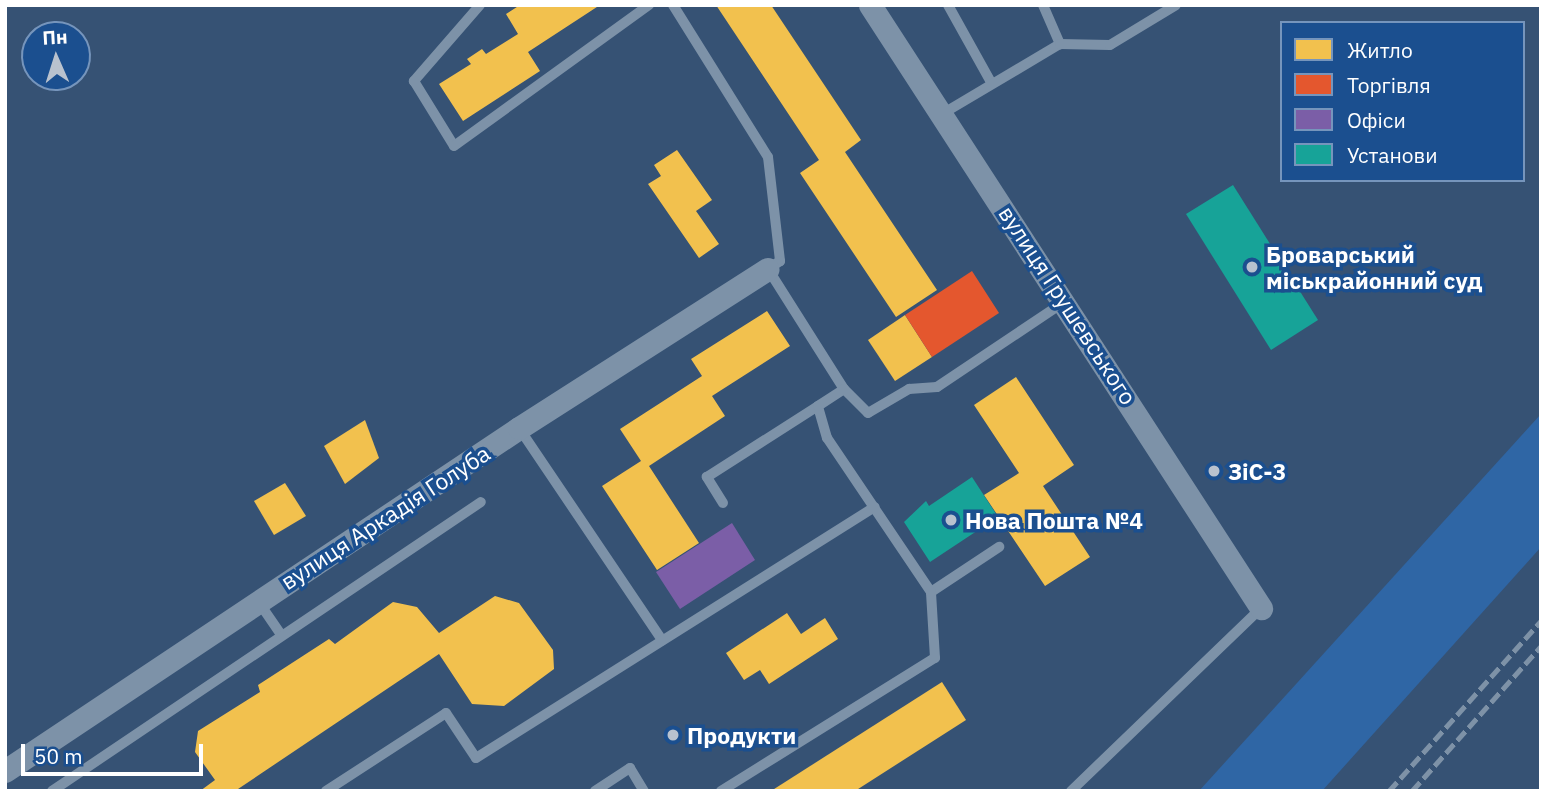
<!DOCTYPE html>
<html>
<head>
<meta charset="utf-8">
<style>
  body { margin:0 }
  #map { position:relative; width:1546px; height:796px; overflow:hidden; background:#365274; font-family:"IBM Plex Sans",sans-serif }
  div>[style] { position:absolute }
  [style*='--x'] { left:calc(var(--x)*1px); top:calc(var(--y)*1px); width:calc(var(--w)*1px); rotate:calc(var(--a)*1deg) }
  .green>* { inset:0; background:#2f66a5 }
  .homes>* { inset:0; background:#f2c14e }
  .shops>* { inset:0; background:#e4572e }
  .offices>* { inset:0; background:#7b5ea7 }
  .public>* { inset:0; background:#17a398 }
  .lane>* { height:10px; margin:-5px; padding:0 5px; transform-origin:5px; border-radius:5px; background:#7d92a8 }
  .street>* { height:23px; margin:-11.5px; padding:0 11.5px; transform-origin:11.5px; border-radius:11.5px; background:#7d92a8 }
  .rail>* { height:5px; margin-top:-2.5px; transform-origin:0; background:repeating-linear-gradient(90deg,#7e92a7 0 12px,transparent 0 17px) }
  .dots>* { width:19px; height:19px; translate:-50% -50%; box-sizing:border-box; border:4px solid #1b4f8f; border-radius:50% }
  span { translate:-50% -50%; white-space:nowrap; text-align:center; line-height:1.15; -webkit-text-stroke:7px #1b4f8f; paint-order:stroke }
  .poi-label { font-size:23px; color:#fff; font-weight:700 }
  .left { translate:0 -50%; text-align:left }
  .street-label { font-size:23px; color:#fff }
  .frame { position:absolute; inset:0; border:7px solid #fff; pointer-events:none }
  .legend { position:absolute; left:1280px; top:21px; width:245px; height:161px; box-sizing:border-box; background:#1b4f8f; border:2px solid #7695bc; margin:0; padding:9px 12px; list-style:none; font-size:21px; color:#fff }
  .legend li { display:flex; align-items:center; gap:14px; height:35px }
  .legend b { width:35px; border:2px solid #7695bc }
  .north { position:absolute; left:21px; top:21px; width:70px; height:70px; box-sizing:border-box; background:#1b4f8f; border:2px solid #7695bc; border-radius:50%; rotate:357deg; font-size:19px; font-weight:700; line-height:28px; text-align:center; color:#fff }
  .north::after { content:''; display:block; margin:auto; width:24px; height:32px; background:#b9c2ce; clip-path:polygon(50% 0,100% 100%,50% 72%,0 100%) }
  .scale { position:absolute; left:21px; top:744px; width:182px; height:32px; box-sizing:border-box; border:4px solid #fff; border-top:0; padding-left:9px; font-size:21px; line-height:24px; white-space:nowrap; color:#fff; -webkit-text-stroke:5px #1b4f8f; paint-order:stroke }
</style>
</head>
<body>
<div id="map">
  <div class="green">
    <i style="clip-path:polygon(1541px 414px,1541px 547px,1322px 791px,1199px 791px)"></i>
  </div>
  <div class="homes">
    <i style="clip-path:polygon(520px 5px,600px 5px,528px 52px,540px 71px,463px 121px,439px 84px,471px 64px,467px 59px,482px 49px,486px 54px,518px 34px,506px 14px)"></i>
    <i style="clip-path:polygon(716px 5px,771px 5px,861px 140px,845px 152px,937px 290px,896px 317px,800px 173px,819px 160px)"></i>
    <i style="clip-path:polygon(677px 150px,712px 200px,696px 211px,719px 244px,699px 258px,648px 184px,661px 176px,654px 165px)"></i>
    <i style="clip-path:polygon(767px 311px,790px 346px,712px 396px,725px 416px,649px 466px,699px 543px,657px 570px,602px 486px,641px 461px,620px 429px,702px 376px,691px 359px)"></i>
    <i style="clip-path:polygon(905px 315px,932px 357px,895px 381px,868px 340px)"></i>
    <i style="clip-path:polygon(1016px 377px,1074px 465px,1043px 486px,1090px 557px,1045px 586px,984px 495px,1019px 473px,974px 405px)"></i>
    <i style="clip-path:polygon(365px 420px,379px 458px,345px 484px,324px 446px)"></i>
    <i style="clip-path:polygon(285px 483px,306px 516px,274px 535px,254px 501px)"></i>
    <i style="clip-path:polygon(495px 596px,519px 603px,553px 650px,554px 669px,504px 706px,472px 704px,439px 654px,235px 791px,200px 791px,215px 780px,195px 752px,198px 731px,260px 692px,258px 685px,329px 639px,335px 644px,393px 602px,417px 607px,439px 633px)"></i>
    <i style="clip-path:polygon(787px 613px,801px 634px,825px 618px,838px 639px,769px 684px,760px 670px,744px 680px,726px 653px)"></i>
    <i style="clip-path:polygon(942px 682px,966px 720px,855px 791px,771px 791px)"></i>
  </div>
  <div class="shops">
    <i style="clip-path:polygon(972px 271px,999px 313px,932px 357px,905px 315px)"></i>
  </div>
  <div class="offices">
    <i style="clip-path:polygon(732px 523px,755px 560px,680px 609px,656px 572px)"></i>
  </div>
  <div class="public">
    <i style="clip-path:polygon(1233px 185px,1318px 320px,1271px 350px,1186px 214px)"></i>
    <i style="clip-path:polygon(972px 477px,998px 517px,930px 562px,904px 522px,926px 501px,929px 506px)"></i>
  </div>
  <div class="lane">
    <i style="--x:480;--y:5;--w:101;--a:131"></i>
    <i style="--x:414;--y:81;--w:76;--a:58.4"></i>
    <i style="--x:454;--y:146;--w:241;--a:-35.9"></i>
    <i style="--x:673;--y:5;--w:179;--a:58"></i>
    <i style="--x:768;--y:157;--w:105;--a:83.4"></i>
    <i style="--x:780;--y:261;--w:14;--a:146"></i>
    <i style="--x:768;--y:269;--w:142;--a:57.7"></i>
    <i style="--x:948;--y:5;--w:90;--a:60.9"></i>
    <i style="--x:1043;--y:5;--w:43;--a:66.4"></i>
    <i style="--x:942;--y:114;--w:137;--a:-30.7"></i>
    <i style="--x:1060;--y:44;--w:50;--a:1.1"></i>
    <i style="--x:1110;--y:45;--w:77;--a:-31.2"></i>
    <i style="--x:519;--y:428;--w:256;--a:56"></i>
    <i style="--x:723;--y:503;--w:31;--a:-122"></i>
    <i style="--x:707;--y:477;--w:132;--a:-32.6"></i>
    <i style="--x:931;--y:592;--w:82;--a:-33.5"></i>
    <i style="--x:258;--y:601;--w:42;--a:55.6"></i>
    <i style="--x:52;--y:791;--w:517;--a:-33.97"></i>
    <i style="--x:326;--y:791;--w:143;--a:-33"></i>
    <i style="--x:446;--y:713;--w:54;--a:56.3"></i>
    <i style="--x:476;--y:758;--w:471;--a:-32.2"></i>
    <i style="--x:595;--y:791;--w:42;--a:-33.3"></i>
    <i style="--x:630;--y:768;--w:27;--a:59"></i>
    <i style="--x:721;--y:791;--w:252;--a:-31.9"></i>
    <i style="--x:935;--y:658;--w:66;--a:-93.5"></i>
    <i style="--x:931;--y:592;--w:186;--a:-124"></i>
    <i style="--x:827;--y:438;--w:33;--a:-106"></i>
    <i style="--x:818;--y:406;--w:31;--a:-33"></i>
    <i style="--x:844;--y:389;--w:34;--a:45"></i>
    <i style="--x:868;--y:413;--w:48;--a:-30.3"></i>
    <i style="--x:909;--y:389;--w:28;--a:-4"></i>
    <i style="--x:937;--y:387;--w:153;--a:-33.8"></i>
    <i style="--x:1071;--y:791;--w:264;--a:-43.9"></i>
  </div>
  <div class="street">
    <i style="--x:870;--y:5;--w:719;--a:57.04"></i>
    <i style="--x:5;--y:771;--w:618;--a:-33.72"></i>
    <i style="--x:519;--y:428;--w:295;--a:-32.6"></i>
  </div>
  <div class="rail">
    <i style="--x:1389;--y:791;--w:228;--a:-48.2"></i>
    <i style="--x:1412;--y:791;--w:194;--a:-48.3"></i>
  </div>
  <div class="dots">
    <i style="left:1252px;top:267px;background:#b9c2ce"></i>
    <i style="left:1214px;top:471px;background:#b9c2ce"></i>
    <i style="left:951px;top:520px;background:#b9c2ce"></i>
    <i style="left:673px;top:735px;background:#b9c2ce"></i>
  </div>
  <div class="poi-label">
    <span class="left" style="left:1266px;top:267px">Броварський<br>міськрайонний суд</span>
    <span class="left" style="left:1228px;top:471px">ЗіС-3</span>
    <span class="left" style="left:965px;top:520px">Нова Пошта №4</span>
    <span class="left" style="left:687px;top:735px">Продукти</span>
  </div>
  <div class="street-label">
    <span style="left:1068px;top:305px;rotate:57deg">вулиця Грушевського</span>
    <span style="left:385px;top:517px;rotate:-33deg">вулиця Аркадія Голуба</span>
  </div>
  <div class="frame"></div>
  <ul class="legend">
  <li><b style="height:19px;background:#f2c14e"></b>Житло</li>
  <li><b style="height:19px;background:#e4572e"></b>Торгівля</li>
  <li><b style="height:19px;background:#7b5ea7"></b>Офіси</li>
  <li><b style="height:19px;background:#17a398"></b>Установи</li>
  </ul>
  <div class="north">Пн</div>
  <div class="scale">50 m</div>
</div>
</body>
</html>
